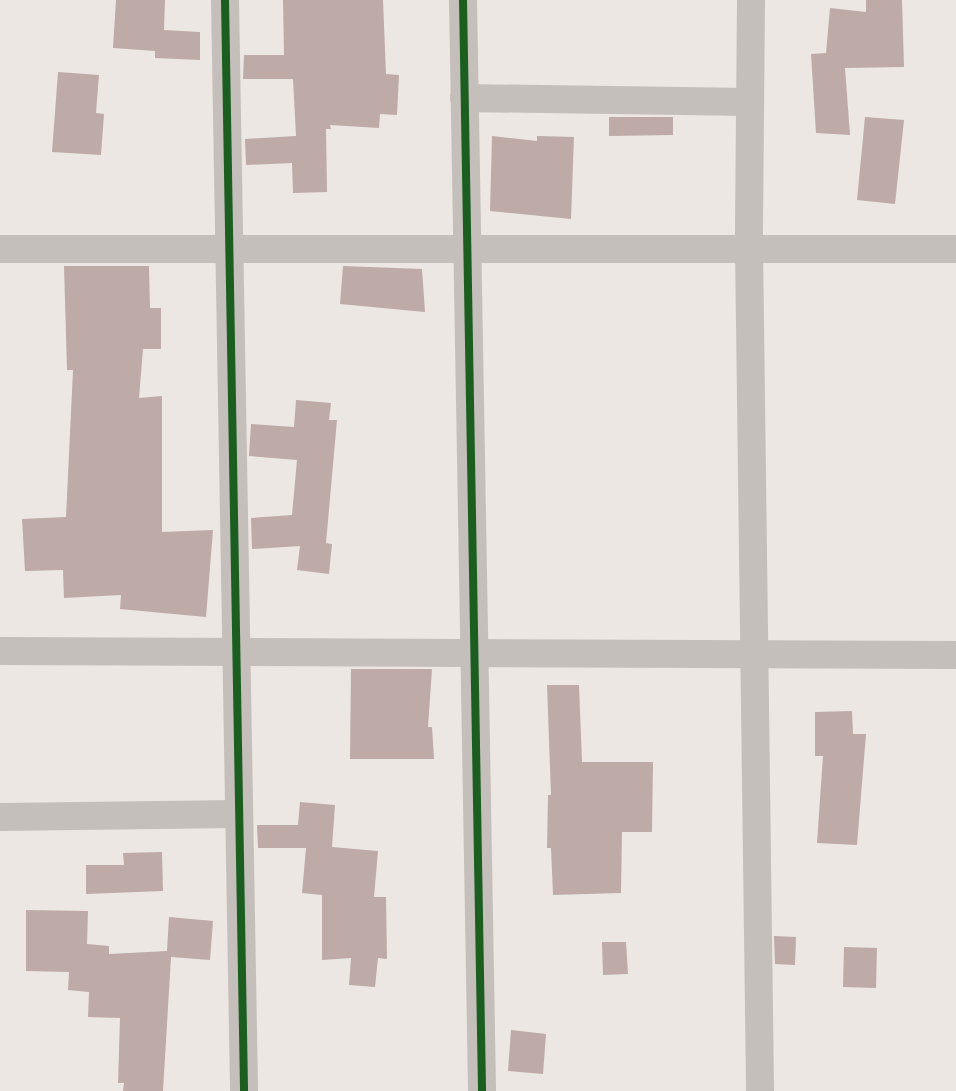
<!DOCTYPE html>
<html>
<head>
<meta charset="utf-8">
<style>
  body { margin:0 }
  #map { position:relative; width:956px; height:1091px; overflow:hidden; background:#ece7e3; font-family:"Roboto Condensed",sans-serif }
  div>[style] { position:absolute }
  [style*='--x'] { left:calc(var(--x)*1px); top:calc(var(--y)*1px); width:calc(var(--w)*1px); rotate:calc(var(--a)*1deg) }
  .building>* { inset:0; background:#beaaa6 }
  .street>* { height:28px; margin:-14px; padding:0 14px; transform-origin:14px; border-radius:14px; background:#c5bfbc }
  .cycleway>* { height:8px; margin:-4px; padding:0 4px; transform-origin:4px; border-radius:4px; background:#1b5e20 }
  span { translate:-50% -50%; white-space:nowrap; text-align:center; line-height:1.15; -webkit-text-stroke:5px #f8f0eb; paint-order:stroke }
</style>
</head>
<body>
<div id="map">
  <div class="building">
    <i style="clip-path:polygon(116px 0,165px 0,164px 30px,200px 32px,200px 60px,155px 58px,155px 51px,113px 48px)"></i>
    <i style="clip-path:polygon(283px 0,383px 0,386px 74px,399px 75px,397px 115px,380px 114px,379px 128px,330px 125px,331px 129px,326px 129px,327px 192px,293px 193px,292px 163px,246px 165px,245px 139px,296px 136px,293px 79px,243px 79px,244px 55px,284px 55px)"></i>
    <i style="clip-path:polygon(866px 0,902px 0,904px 67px,845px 68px,850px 135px,816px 133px,811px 54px,826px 53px,830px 8px,866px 12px)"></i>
    <i style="clip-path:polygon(58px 72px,99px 75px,96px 113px,104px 114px,101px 155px,52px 152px)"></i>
    <i style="clip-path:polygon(609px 117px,673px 117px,673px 135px,609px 136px)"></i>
    <i style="clip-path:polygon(865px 117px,904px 120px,895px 204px,857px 200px)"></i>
    <i style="clip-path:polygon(492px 136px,537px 141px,537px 136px,574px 137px,571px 219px,490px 211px)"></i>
    <i style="clip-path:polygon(64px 266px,149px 266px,150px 308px,161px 308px,161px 349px,143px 349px,139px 398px,162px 396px,162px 532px,213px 530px,206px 617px,120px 609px,121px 595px,64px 598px,63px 570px,25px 571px,22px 519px,66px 517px,73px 370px,67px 370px)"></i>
    <i style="clip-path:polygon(343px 266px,422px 269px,425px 312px,340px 304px)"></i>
    <i style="clip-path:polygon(296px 400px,331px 403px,329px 420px,337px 420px,326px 543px,332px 544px,329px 574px,297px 570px,300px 546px,252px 549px,251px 518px,292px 515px,297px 460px,249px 456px,251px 424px,294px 427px)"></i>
    <i style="clip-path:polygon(351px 669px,432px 669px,428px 727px,432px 727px,434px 759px,350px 759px)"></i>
    <i style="clip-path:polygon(547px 685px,579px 685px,582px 762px,653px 762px,652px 832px,622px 832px,621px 893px,553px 895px,551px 848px,547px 848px,548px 795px,551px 795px)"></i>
    <i style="clip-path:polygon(852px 711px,853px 734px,866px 734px,857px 845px,817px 843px,823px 756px,815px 756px,815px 712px)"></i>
    <i style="clip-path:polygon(300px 802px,335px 805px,332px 847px,378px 851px,374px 897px,386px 897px,387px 959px,378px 958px,375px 987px,349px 985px,351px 958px,322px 960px,322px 895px,302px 893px,306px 848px,258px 848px,257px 825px,298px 825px)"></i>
    <i style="clip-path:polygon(162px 852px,163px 891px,86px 894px,86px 865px,124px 865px,123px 853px)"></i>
    <i style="clip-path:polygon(26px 910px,88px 911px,87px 944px,109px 946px,109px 954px,167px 951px,169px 917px,213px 921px,210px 960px,171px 957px,163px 1091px,123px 1091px,124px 1083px,118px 1083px,120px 1018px,88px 1017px,89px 992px,68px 990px,69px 972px,26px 971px)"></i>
    <i style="clip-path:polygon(774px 936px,796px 937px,795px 965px,775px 964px)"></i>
    <i style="clip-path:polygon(602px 942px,626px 942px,628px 974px,603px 975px)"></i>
    <i style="clip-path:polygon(844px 947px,877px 948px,876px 988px,843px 987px)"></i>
    <i style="clip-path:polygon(511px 1030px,546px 1034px,543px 1074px,508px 1071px)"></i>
  </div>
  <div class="street">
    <i style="--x:225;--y:0;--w:1091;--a:89"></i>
    <i style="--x:463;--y:0;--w:1091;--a:89"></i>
    <i style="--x:751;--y:0;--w:247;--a:90.5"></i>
    <i style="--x:749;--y:247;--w:844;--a:89.25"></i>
    <i style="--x:464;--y:98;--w:286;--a:0.8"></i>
    <i style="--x:0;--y:249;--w:956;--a:0"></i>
    <i style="--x:0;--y:651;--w:956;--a:0.24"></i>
    <i style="--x:0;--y:817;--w:237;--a:-0.7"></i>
  </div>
  <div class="cycleway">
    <i style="--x:225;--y:0;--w:1091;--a:89"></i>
    <i style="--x:463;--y:0;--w:1091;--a:89"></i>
  </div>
</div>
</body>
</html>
